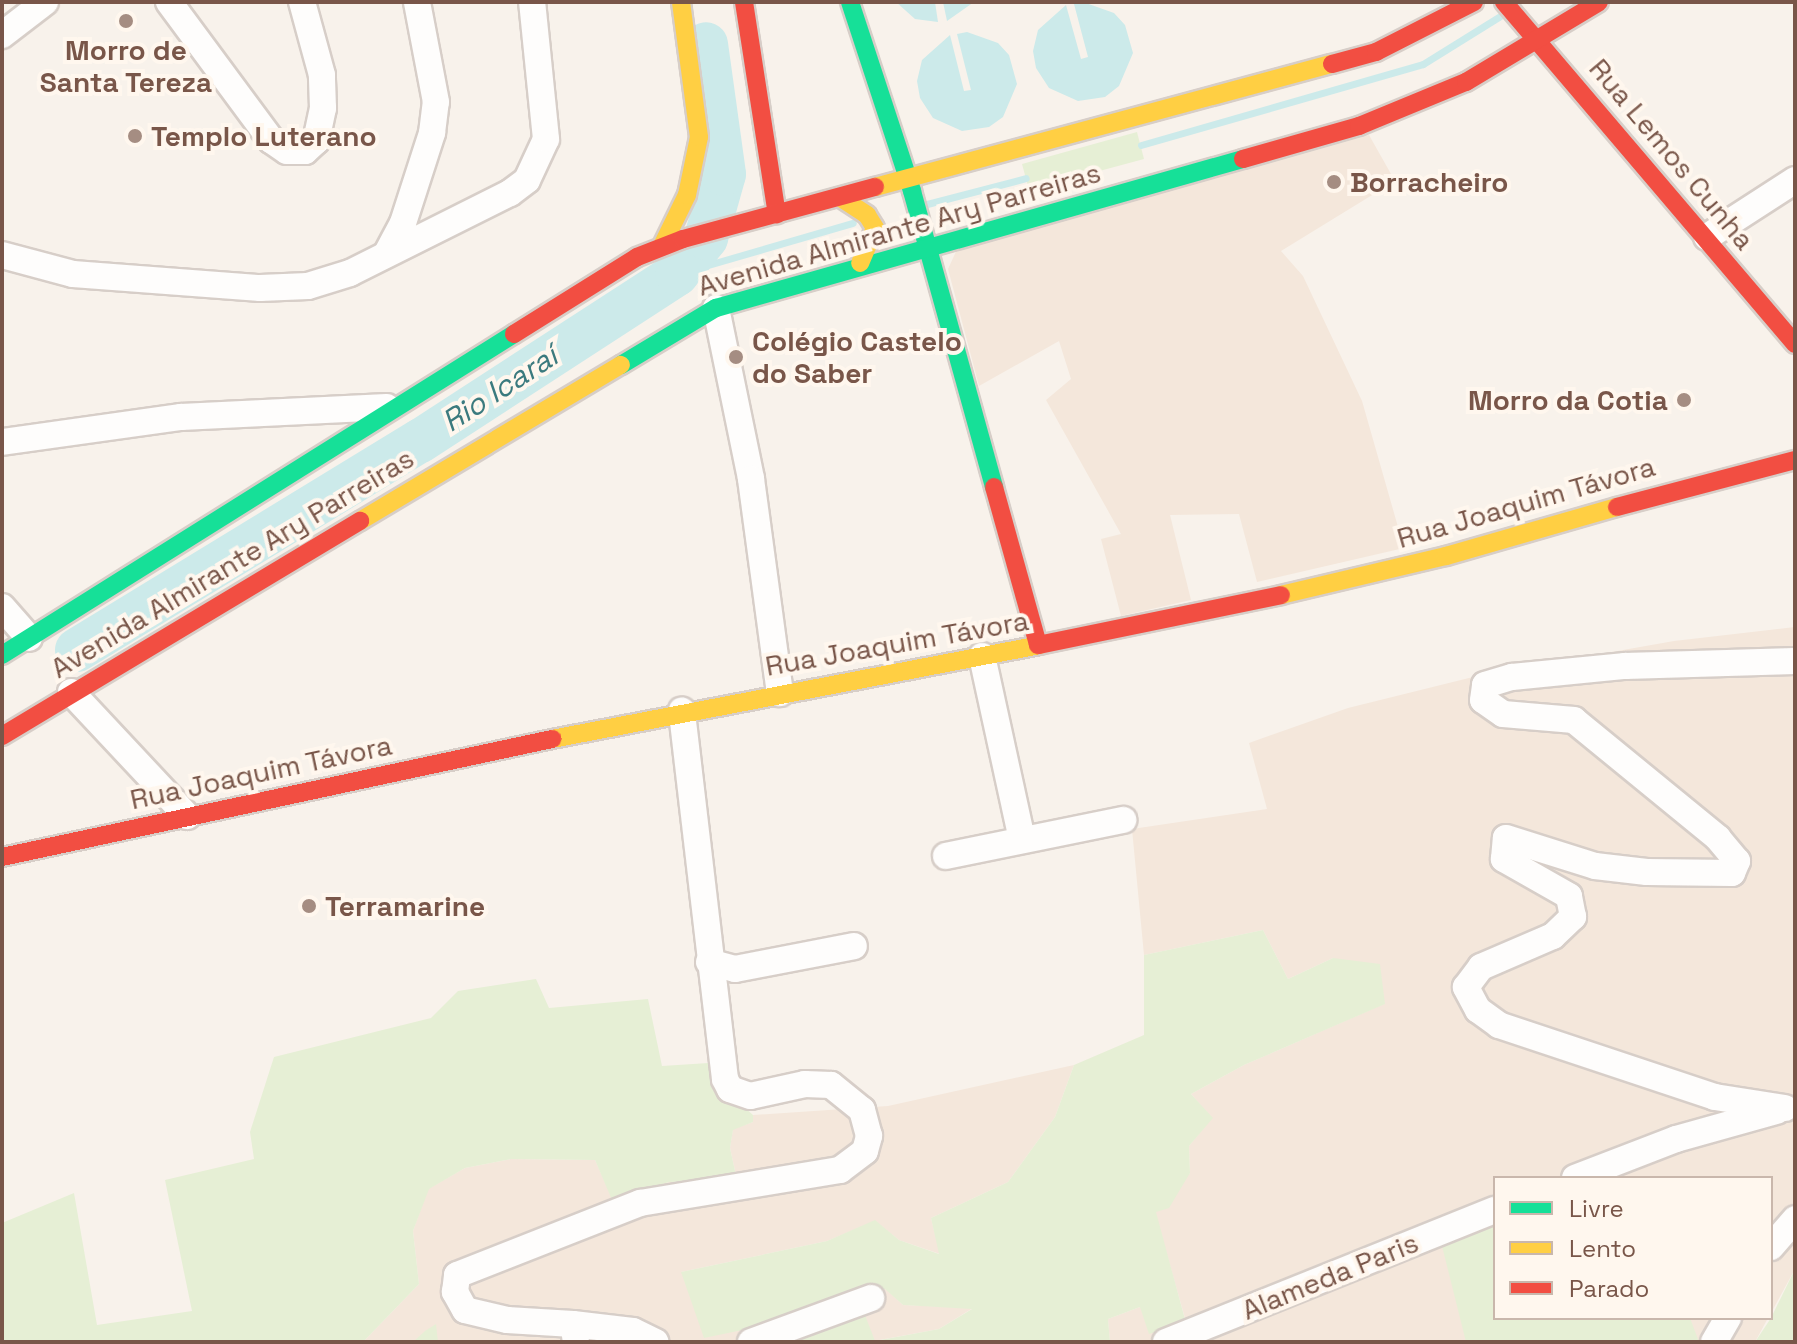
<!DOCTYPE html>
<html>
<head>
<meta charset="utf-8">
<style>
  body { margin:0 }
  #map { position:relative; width:1797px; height:1344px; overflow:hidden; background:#f8f2eb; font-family:"Space Grotesk",sans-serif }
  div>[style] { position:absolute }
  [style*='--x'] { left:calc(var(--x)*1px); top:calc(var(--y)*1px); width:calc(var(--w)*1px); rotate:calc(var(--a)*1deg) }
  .residential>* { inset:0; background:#f4e7db }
  .green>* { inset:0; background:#e6efd5 }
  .water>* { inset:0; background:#cceaea }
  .stream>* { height:7px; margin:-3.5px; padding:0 3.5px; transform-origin:3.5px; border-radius:3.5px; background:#cceaea }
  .river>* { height:44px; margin:-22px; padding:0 22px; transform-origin:22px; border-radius:22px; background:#cceaea }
  .roads { filter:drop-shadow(2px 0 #d7cec8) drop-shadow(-2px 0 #d7cec8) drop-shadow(0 2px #d7cec8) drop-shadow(0 -2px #d7cec8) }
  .street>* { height:26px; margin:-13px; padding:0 13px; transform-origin:13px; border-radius:13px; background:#fefdfc }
  .fast>* { height:18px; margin:-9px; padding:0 9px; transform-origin:9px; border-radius:9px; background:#16e098 }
  .slow>* { height:18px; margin:-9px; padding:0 9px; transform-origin:9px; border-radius:9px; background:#ffcf43 }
  .jam>* { height:18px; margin:-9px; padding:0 9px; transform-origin:9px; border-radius:9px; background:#f24e42 }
  .dots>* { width:22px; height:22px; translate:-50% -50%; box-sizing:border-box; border:4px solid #fff7ee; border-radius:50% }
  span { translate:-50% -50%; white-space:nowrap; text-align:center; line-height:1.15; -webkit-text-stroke:8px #fff7ee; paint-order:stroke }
  .poi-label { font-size:28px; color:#795649; font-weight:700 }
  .left { translate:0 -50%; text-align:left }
  .right { translate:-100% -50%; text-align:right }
  .street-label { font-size:28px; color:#795649 }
  .water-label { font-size:30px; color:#3b7a7e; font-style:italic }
  .frame { position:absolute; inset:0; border:4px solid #795649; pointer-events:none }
  .legend { position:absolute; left:1493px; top:1176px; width:280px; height:144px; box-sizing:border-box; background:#fff7ee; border:2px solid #c9b7ac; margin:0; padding:10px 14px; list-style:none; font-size:24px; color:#795649 }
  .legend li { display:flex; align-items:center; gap:16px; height:40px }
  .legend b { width:40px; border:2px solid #c9b7ac }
</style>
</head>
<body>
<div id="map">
  <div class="residential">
    <i style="clip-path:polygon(1369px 135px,1395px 181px,1281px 251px,1303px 276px,1362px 401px,1404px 548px,1257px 582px,1239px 514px,1170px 515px,1191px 600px,1121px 616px,1101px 539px,1121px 534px,1046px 400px,1071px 379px,1059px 341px,979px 386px,948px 269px,959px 245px)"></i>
    <i style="clip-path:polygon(1795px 627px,1795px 1269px,1771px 1313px,1771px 1178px,1495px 1178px,1495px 1318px,1768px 1318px,1755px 1342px,1110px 1342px,1108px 1319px,1140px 1307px,1186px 1322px,1155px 1212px,1190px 1173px,1189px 1146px,1212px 1118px,1191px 1094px,1244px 1065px,1384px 1004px,1378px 982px,1333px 958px,1288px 979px,1263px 930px,1144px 955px,1132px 829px,1267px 809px,1249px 743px,1348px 708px,1481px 675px,1674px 641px)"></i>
    <i style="clip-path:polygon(1074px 1065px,1055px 1117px,1008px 1182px,931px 1218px,940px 1254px,899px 1240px,875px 1221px,827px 1241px,681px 1272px,862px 1292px,886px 1289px,903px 1305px,973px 1308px,939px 1329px,874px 1341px,863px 1311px,768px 1342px,363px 1342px,419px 1284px,413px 1231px,428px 1189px,465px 1168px,511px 1159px,595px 1160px,613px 1200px,669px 1182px,737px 1180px,730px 1148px,733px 1129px,753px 1122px,753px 1115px,888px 1106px)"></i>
  </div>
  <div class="green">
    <i style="clip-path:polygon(1137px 132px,1144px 159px,1029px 190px,1022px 164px)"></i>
    <i style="clip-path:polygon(1263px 930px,1288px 979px,1333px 958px,1380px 964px,1385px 1004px,1244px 1065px,1191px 1094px,1213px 1118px,1189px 1146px,1190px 1173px,1169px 1208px,1156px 1212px,1186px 1323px,1149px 1334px,1140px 1307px,1108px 1319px,1110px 1342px,768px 1342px,863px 1310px,875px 1341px,939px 1329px,972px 1309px,903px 1305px,885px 1289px,861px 1292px,819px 1314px,704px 1338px,681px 1272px,827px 1241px,875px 1220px,899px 1240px,939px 1254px,931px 1218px,1008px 1182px,1055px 1117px,1074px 1065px,1144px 1035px,1144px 955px)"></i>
    <i style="clip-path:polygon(536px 979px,549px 1008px,648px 999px,662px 1066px,724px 1062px,733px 1097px,753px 1115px,753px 1122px,733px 1130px,730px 1148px,737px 1180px,669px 1182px,612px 1200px,595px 1160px,511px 1159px,465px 1168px,429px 1189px,413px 1231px,419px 1284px,363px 1342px,2px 1342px,2px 1223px,74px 1193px,97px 1325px,192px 1311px,165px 1180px,254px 1159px,250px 1132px,274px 1057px,431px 1018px,458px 991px)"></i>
    <i style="clip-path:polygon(1495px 1224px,1495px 1318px,1690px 1318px,1699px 1342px,1466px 1342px,1442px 1246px)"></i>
    <i style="clip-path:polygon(1795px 1269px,1795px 1342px,1755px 1342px,1771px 1318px)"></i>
    <i style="clip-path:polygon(436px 1324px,438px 1342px,413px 1342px,425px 1331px)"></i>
  </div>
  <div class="water">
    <i style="clip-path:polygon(896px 2px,935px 2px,938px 22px,915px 19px)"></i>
    <i style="clip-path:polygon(943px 2px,974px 2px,947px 21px)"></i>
    <i style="clip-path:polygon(1083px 2px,1114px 13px,1125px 25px,1133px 53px,1119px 86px,1105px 97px,1078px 101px,1049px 88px,1036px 68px,1033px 51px,1038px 30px,1066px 5px,1081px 59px,1088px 57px,1074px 4px)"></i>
    <i style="clip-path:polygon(967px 32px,998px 43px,1009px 55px,1017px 84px,1003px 117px,989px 127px,962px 131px,933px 118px,920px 98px,917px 81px,922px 60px,950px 35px,964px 91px,971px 90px,957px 34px)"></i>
  </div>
  <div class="stream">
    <i style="--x:1141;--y:145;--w:293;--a:-16"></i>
    <i style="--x:1423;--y:64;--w:91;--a:-31.9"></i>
    <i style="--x:927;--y:204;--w:102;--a:-14.7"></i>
    <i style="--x:677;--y:274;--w:183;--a:-16.2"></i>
  </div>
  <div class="river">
    <i style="--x:77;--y:650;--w:402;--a:-31.4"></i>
    <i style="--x:420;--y:441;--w:306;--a:-33"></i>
    <i style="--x:677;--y:274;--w:46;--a:-51.1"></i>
    <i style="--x:706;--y:238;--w:66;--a:-74.3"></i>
    <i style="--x:724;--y:174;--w:131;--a:-97.9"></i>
  </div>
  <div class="roads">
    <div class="street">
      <i style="--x:169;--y:2;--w:172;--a:53.5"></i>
      <i style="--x:271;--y:140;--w:19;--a:35"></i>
      <i style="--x:287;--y:151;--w:18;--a:0"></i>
      <i style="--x:305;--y:151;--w:15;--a:-42"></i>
      <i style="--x:316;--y:141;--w:34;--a:-78"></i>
      <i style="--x:323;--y:108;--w:33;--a:-92"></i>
      <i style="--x:322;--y:75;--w:76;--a:-105.3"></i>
      <i style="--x:2;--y:35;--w:54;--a:-37.5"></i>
      <i style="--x:1707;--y:237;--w:105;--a:-32.9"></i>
      <i style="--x:387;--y:253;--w:34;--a:-62"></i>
      <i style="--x:403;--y:223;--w:95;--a:-72.1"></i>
      <i style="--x:432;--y:133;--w:31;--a:-83"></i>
      <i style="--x:436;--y:102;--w:102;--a:-100.8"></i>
      <i style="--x:2;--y:255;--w:73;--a:15"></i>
      <i style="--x:73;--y:274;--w:188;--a:4.3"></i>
      <i style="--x:260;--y:288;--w:48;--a:-2.4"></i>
      <i style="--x:308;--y:286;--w:44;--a:-17.2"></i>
      <i style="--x:350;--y:273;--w:179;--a:-26.6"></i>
      <i style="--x:510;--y:193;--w:21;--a:-37"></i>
      <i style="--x:527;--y:180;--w:45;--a:-65.1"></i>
      <i style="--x:546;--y:139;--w:138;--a:-95.8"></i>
      <i style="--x:716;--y:308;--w:175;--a:78.4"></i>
      <i style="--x:751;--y:479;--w:216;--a:82.3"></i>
      <i style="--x:2;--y:442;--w:181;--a:-8"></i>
      <i style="--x:181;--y:417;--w:206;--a:-2.8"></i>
      <i style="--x:2;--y:607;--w:41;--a:48.9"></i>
      <i style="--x:982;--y:656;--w:188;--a:77.7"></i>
      <i style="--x:71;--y:692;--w:170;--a:46.9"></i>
      <i style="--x:946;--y:856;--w:181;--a:-11.5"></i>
      <i style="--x:709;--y:962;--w:27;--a:15"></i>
      <i style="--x:735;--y:969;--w:121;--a:-10.9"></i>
      <i style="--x:1785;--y:1108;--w:71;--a:-171.1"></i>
      <i style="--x:1715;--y:1097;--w:228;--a:-161.6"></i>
      <i style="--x:1499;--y:1025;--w:26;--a:-144"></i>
      <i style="--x:1478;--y:1010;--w:26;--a:-118"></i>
      <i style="--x:1466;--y:987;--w:25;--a:-53"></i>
      <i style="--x:1481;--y:967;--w:78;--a:-23.3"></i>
      <i style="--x:1553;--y:936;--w:28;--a:-44"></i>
      <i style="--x:1573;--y:917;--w:21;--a:-101"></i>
      <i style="--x:1569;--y:896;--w:75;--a:-150.4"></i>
      <i style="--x:1504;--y:859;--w:21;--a:-85"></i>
      <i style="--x:1506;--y:838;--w:93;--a:17.5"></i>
      <i style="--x:1595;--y:866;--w:52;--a:6.6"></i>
      <i style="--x:1647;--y:872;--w:85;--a:0.7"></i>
      <i style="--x:1732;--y:873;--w:13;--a:-67"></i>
      <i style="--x:1737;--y:861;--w:30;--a:-130"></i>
      <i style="--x:1718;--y:838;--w:186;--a:-140.7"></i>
      <i style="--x:1574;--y:720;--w:71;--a:-175.2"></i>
      <i style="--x:1503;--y:714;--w:24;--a:-145"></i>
      <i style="--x:1483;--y:700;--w:15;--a:-82"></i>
      <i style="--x:1485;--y:685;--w:28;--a:-17"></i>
      <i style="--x:1512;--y:677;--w:114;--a:-5.6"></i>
      <i style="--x:1625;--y:666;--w:170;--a:-1.7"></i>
      <i style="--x:1575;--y:1178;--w:108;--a:-21.1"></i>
      <i style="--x:1676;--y:1139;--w:104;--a:-15.6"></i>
      <i style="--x:1771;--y:1247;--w:37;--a:-49"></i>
      <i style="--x:573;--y:1324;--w:60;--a:6.7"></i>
      <i style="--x:633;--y:1331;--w:25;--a:26"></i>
      <i style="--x:576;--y:1342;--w:18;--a:-99"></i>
      <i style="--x:573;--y:1324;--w:66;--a:-176.5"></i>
      <i style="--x:507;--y:1320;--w:43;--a:-166.6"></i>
      <i style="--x:465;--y:1310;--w:21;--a:-119"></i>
      <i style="--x:455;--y:1292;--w:17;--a:-83"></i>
      <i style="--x:457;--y:1275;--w:197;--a:-21.5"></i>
      <i style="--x:640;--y:1203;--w:203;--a:-9.4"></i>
      <i style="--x:840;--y:1170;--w:31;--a:-37"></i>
      <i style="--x:865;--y:1151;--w:16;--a:-75"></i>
      <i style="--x:869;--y:1136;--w:27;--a:-105"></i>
      <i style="--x:862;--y:1110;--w:40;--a:-141"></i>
      <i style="--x:831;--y:1085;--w:26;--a:-178"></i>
      <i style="--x:805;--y:1084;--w:56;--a:167.7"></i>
      <i style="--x:750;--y:1096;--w:21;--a:-161"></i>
      <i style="--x:730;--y:1089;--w:11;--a:-117"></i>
      <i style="--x:725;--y:1079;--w:371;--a:-96.7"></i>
      <i style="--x:751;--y:1342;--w:128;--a:-20.1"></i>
      <i style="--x:1166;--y:1342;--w:354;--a:-21.9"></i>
      <i style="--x:1714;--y:1342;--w:28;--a:-60"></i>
    </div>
    <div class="fast">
      <i style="--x:850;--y:2;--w:199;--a:71.8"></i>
      <i style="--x:912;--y:191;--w:307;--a:74.5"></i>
      <i style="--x:621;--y:365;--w:111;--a:-31"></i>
      <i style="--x:716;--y:308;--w:548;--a:-15.79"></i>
      <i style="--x:2;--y:655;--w:604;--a:-32.09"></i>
    </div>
    <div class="slow">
      <i style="--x:875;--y:187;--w:473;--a:-15.1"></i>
      <i style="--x:841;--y:198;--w:31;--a:33"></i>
      <i style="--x:867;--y:215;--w:15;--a:58"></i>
      <i style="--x:875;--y:228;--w:38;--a:113"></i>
      <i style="--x:662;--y:246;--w:57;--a:-63.9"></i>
      <i style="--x:687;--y:195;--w:59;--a:-78.3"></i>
      <i style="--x:699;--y:137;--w:136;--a:-97.6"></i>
      <i style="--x:360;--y:521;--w:304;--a:-30.9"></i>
      <i style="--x:1281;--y:595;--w:170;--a:-13.3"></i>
      <i style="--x:1446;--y:556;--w:178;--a:-16"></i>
      <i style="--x:552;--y:739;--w:495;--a:-10.9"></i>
    </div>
    <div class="jam">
      <i style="--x:744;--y:2;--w:215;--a:81.2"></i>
      <i style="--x:1504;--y:2;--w:449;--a:49.6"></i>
      <i style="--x:1332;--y:64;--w:46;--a:-15.3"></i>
      <i style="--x:1376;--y:52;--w:110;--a:-27"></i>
      <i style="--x:1243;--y:159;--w:121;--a:-15.9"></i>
      <i style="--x:1359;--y:126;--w:116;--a:-22.4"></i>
      <i style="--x:1466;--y:82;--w:155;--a:-31"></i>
      <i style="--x:514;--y:334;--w:145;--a:-32"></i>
      <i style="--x:637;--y:257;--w:49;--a:-21.4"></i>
      <i style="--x:683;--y:239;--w:199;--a:-15.2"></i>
      <i style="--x:994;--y:487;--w:164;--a:74.4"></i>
      <i style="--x:1038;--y:645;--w:248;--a:-11.6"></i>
      <i style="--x:1617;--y:507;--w:184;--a:-14.8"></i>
      <i style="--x:2;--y:736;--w:418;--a:-31"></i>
      <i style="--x:2;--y:857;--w:563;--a:-12.11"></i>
    </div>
  </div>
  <div class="dots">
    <i style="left:126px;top:21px;background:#a58d82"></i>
    <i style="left:135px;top:136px;background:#a58d82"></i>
    <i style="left:1334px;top:182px;background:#a58d82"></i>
    <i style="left:736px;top:357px;background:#a58d82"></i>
    <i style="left:1684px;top:400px;background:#a58d82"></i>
    <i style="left:309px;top:906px;background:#a58d82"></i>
  </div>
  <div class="poi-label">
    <span style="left:126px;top:66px">Morro de<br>Santa Tereza</span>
    <span class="left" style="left:151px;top:136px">Templo Luterano</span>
    <span class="left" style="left:1350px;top:182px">Borracheiro</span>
    <span class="left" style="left:752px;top:357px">Colégio Castelo<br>do Saber</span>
    <span class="right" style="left:1668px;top:400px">Morro da Cotia</span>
    <span class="left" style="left:325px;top:906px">Terramarine</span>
  </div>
  <div class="street-label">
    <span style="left:1672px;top:154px;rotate:50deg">Rua Lemos Cunha</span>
    <span style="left:899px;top:229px;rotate:-16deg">Avenida Almirante Ary Parreiras</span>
    <span style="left:1526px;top:502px;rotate:-16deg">Rua Joaquim Távora</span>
    <span style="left:232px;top:563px;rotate:-31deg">Avenida Almirante Ary Parreiras</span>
    <span style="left:897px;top:643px;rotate:-10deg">Rua Joaquim Távora</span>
    <span style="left:261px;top:772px;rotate:-12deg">Rua Joaquim Távora</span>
    <span style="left:1330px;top:1276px;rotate:-22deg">Alameda Paris</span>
  </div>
  <div class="water-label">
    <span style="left:500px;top:389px;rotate:-33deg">Rio Icaraí</span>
  </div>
  <div class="frame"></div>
  <ul class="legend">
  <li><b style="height:10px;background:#16e098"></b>Livre</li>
  <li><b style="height:10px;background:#ffcf43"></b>Lento</li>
  <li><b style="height:10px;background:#f24e42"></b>Parado</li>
  </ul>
</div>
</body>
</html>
